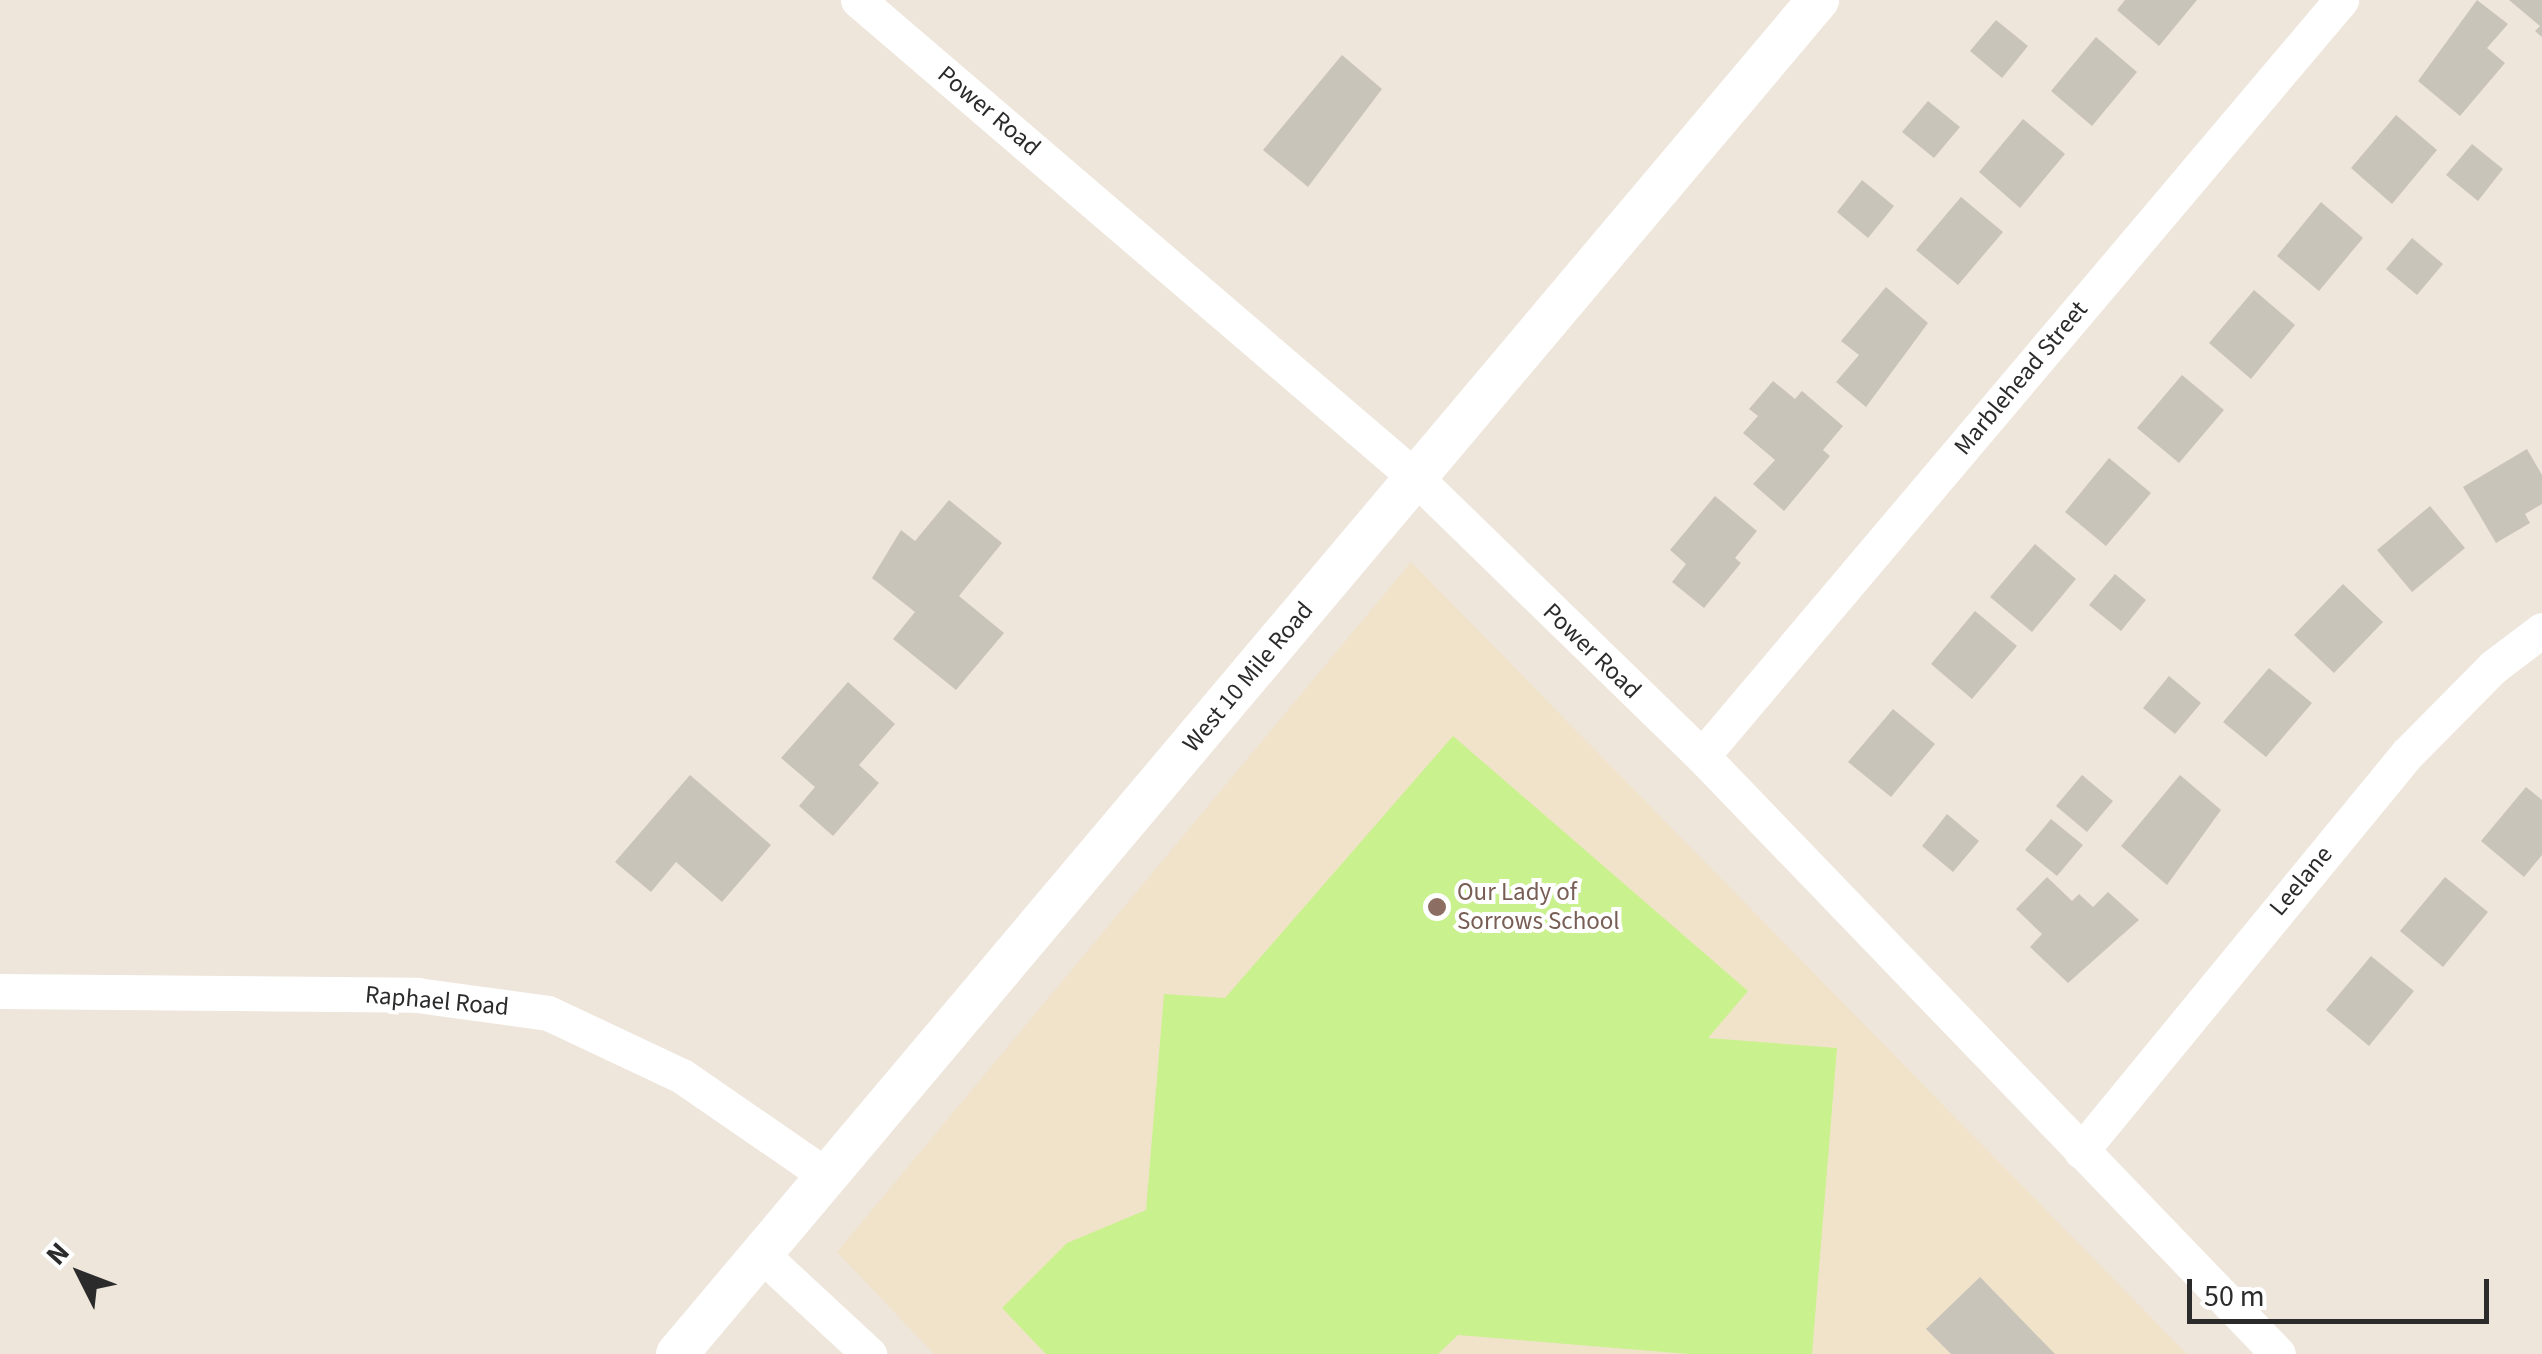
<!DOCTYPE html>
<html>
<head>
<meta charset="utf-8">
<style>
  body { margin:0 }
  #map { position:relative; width:2542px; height:1354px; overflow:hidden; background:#eee5db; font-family:"Source Sans 3",sans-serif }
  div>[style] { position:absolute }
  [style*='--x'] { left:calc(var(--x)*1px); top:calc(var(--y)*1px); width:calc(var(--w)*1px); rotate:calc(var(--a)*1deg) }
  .education>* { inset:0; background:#f1e3c9 }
  .pitch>* { inset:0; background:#c9f18e }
  .building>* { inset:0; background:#c9c4ba }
  .minor>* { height:35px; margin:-17.5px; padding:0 17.5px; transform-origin:17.5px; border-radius:17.5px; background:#fff }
  .tertiary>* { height:42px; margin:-21px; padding:0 21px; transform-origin:21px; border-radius:21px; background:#fff }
  .dots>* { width:28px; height:28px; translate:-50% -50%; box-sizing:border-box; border:5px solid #fff; border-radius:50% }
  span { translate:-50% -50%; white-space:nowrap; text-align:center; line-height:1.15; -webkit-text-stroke:8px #fff; paint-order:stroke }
  .street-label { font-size:25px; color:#2b2b2b }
  .education-label { font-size:25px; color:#785e54 }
  .left { translate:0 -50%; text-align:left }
  .north { position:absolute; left:30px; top:1224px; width:100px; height:100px; -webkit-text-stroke:8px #fff; paint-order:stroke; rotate:312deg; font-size:28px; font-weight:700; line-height:40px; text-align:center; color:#2b2b2b }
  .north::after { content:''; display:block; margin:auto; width:35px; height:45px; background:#2b2b2b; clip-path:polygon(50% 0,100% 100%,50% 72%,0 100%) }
  .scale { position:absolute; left:2187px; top:1279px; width:302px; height:45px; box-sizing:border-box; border:5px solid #2b2b2b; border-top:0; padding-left:12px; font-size:30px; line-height:35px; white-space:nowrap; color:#2b2b2b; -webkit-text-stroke:8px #fff; paint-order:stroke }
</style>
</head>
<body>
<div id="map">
  <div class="education">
    <i style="clip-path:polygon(1411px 562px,2187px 1354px,934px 1354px,837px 1252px)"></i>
  </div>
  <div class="pitch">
    <i style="clip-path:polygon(1453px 736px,1748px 991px,1708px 1038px,1837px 1048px,1812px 1354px,1689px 1354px,1458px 1335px,1438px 1354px,1046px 1354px,1002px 1308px,1067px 1243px,1146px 1210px,1164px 994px,1225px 998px)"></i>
  </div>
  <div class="building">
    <i style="clip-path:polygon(2125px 0,2197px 0,2159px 46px,2117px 10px)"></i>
    <i style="clip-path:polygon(2477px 0,2508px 24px,2487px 48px,2505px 63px,2460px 116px,2418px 81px)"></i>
    <i style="clip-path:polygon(2509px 0,2542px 0,2542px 37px,2535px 31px,2540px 26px)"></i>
    <i style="clip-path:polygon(1996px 20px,2028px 46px,2002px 78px,1970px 51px)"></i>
    <i style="clip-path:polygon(2096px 37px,2137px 72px,2092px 126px,2051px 91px)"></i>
    <i style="clip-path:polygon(1342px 55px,1382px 89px,1308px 187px,1263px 150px)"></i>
    <i style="clip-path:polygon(1928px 101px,1960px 127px,1934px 158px,1902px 132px)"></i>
    <i style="clip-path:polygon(2396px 115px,2437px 150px,2392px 204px,2351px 168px)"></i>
    <i style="clip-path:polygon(2023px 119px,2065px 154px,2020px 208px,1979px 172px)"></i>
    <i style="clip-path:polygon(2472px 144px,2503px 169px,2478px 201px,2446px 175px)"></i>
    <i style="clip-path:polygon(1862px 180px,1894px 206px,1868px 238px,1837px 212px)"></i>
    <i style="clip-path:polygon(1961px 197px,2003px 232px,1958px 285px,1916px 250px)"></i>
    <i style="clip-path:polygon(2321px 202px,2363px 238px,2319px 291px,2277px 256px)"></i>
    <i style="clip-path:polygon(2412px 238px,2443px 264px,2417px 295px,2386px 269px)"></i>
    <i style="clip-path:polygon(1886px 287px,1928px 323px,1866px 407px,1836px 382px,1859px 355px,1841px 341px)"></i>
    <i style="clip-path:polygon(2254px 290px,2295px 325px,2251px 379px,2209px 343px)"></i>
    <i style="clip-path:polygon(2182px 375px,2224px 410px,2179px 463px,2137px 428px)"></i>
    <i style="clip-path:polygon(1773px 381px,1795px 399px,1802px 391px,1843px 426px,1823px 450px,1830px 456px,1784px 511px,1753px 484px,1775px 460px,1743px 433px,1758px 416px,1749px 409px)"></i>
    <i style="clip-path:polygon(2527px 449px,2542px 475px,2542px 504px,2525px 514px,2530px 523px,2496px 543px,2463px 487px)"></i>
    <i style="clip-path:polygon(2109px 458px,2151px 493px,2106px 546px,2065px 512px)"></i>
    <i style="clip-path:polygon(1715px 496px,1757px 531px,1735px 558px,1741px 563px,1704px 608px,1672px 582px,1686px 564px,1670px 550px)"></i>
    <i style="clip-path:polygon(949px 500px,1002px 543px,959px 596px,1004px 633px,956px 690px,893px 639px,915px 612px,872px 578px,901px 530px,915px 541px)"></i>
    <i style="clip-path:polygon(2430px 506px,2465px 548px,2412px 592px,2377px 550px)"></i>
    <i style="clip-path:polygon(2035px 544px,2076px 579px,2032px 632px,1990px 597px)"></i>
    <i style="clip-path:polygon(2115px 574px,2146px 600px,2121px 631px,2089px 605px)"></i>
    <i style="clip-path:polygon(2343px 584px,2383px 622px,2334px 673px,2294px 635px)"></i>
    <i style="clip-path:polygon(1975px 611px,2017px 646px,1972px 699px,1931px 664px)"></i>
    <i style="clip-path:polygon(2269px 668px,2312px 703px,2266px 757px,2223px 722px)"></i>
    <i style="clip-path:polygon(2169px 676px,2201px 703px,2175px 734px,2143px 708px)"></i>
    <i style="clip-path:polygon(848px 682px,895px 724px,859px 765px,879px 783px,833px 836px,799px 806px,815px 787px,781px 758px)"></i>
    <i style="clip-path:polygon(1893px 709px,1935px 744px,1891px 797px,1848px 762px)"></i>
    <i style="clip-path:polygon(690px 775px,771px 845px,722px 902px,676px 862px,651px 892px,615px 862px)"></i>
    <i style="clip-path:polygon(2082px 775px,2113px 801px,2087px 832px,2056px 806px)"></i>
    <i style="clip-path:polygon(2180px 775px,2221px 810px,2167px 885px,2121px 846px)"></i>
    <i style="clip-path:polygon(2526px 787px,2542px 800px,2542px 855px,2524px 877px,2481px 841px)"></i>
    <i style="clip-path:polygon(1947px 814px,1979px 841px,1953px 872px,1922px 846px)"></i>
    <i style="clip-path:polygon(2051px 819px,2083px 845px,2057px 876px,2025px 850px)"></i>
    <i style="clip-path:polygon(2047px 877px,2072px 901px,2079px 894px,2093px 907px,2108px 892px,2139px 920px,2068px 983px,2030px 947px,2042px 934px,2016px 909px)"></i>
    <i style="clip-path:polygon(2445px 877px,2488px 912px,2443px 967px,2400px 931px)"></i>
    <i style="clip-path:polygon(2371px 956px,2414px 991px,2369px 1046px,2326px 1010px)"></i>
    <i style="clip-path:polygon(1980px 1277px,2055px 1354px,1951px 1354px,1926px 1329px)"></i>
  </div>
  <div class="minor">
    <i style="--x:858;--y:0;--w:735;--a:40.58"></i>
    <i style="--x:1416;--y:478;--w:399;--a:44.2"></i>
    <i style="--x:1702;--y:756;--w:830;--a:46.07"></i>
    <i style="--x:1702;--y:756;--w:990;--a:-49.79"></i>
    <i style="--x:0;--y:991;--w:417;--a:0.5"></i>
    <i style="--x:417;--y:995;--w:132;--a:7.8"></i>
    <i style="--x:548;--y:1013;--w:148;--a:25.2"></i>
    <i style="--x:682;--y:1076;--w:176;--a:34.6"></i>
    <i style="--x:2081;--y:1151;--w:514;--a:-50.61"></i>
    <i style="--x:2407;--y:754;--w:122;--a:-45.3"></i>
    <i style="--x:2493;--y:667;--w:61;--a:-37.1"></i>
    <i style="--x:760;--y:1253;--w:149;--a:42.8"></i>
  </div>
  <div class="tertiary">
    <i style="--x:677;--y:1354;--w:1771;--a:-49.88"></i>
  </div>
  <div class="dots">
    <i style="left:1437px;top:907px;background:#8d6e63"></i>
  </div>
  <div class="street-label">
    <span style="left:989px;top:111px;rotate:40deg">Power Road</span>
    <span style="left:2021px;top:378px;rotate:-50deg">Marblehead Street</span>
    <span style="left:1592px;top:651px;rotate:44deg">Power Road</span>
    <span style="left:1248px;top:677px;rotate:-50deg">West 10 Mile Road</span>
    <span style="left:2301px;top:881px;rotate:-50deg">Leelane</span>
    <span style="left:437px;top:1001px;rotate:5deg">Raphael Road</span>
  </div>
  <div class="education-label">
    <span class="left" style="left:1457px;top:907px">Our Lady of<br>Sorrows School</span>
  </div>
  <div class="north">N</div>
  <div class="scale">50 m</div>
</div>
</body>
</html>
